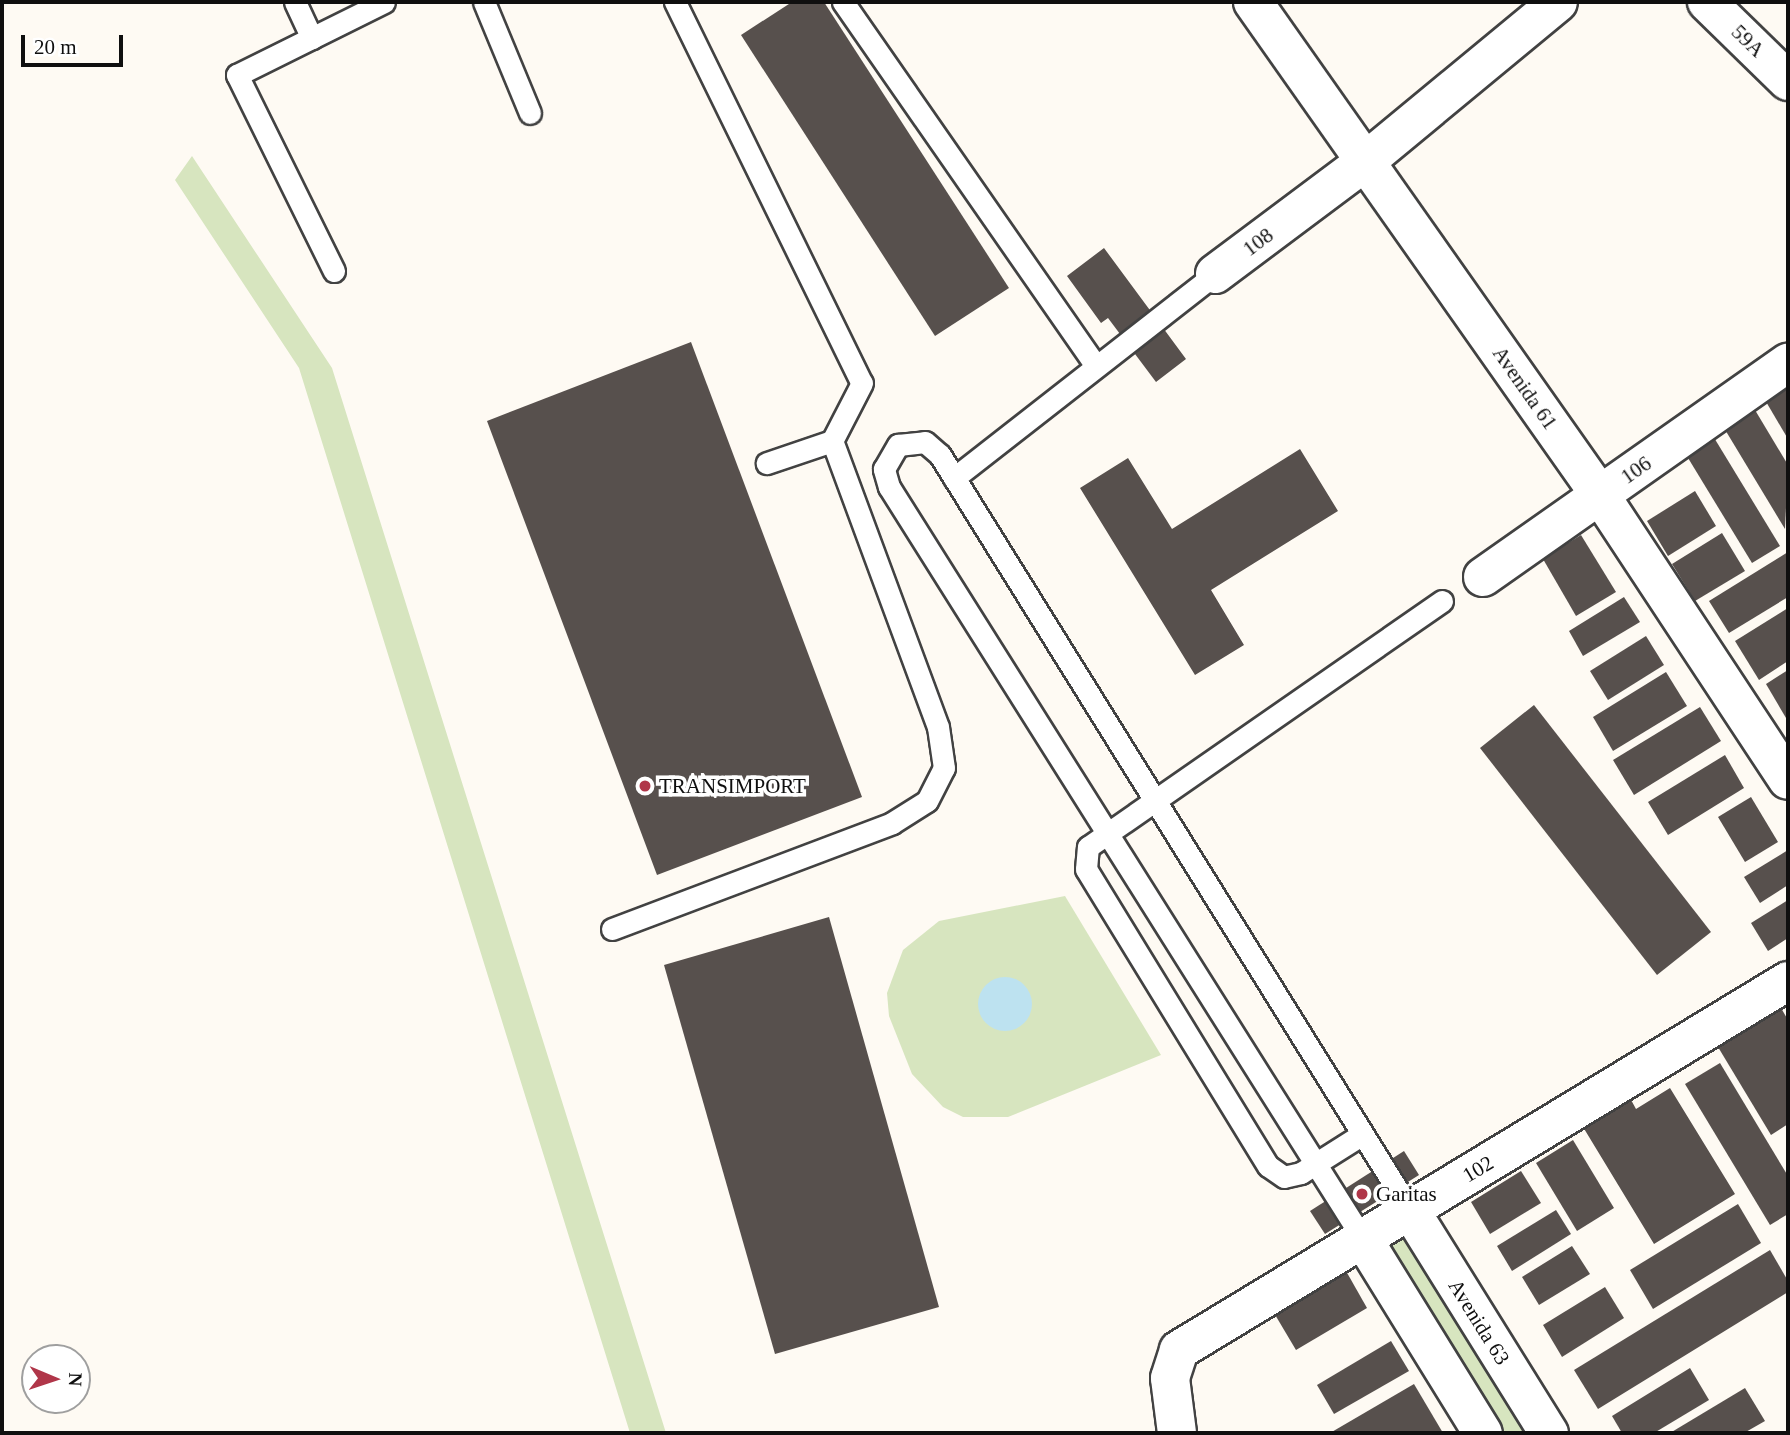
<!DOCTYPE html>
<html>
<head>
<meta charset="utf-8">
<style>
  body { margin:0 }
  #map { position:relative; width:1790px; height:1435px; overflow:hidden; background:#fefaf3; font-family:"Times New Roman",serif }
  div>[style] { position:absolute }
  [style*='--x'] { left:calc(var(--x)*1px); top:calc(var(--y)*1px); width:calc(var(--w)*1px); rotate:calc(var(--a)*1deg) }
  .green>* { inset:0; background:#d7e5bf }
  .water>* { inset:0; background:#bde2f0 }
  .round { border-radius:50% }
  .building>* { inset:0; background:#57504d }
  .roads { filter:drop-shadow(2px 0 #424242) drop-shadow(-2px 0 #424242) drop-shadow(0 2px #424242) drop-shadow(0 -2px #424242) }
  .service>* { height:21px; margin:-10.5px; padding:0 10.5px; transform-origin:10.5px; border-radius:10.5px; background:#fff }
  .minor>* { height:38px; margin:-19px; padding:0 19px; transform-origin:19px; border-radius:19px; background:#fff }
  .dots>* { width:19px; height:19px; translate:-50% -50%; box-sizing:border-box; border:4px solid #fff; border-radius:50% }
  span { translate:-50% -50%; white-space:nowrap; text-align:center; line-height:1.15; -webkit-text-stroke:7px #fff; paint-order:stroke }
  .street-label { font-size:21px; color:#0f0f0f }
  .poi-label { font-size:21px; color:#0f0f0f }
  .left { translate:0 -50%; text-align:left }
  .frame { position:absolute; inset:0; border:4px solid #0f0f0f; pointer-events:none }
  .north { position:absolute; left:21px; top:1344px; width:70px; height:70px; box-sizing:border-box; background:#fff; border:2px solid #9f9f9f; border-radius:50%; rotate:92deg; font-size:19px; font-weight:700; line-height:28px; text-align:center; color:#0f0f0f }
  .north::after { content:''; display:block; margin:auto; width:24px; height:32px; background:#b03649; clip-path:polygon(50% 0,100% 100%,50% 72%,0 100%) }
  .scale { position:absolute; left:21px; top:35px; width:102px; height:32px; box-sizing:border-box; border:4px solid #0f0f0f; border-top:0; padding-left:9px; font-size:21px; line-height:24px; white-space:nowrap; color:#0f0f0f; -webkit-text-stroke:5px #fff; paint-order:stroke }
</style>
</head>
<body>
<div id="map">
  <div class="green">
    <i style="clip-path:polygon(192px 156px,332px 368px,666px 1433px,630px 1433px,299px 368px,175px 180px)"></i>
    <i style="clip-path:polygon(1065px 896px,1161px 1055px,1008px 1117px,963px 1117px,943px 1107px,912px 1074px,889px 1016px,887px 993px,903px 950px,939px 921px)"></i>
    <i style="clip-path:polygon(1405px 1224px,1536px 1433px,1495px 1433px,1377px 1243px)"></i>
  </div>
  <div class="water">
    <i class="round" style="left:978px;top:977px;width:54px;height:54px"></i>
  </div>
  <div class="building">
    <i style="clip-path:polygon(792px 2px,824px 2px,1009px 288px,935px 336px,741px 35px)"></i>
    <i style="clip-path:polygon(1104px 248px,1186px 359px,1156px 382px,1108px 318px,1101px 323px,1067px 276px)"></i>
    <i style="clip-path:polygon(691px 342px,862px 797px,657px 875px,487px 421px)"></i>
    <i style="clip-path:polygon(1788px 385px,1788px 439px,1765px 400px)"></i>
    <i style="clip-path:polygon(1755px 410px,1788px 465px,1785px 529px,1724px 428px)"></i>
    <i style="clip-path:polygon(1713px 436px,1780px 546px,1752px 563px,1685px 453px)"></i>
    <i style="clip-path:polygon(1300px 449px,1338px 511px,1211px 590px,1244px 645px,1195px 675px,1080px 488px,1128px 458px,1172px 529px)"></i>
    <i style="clip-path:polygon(1695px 491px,1716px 526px,1668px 556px,1647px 521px)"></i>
    <i style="clip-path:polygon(1722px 533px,1745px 571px,1695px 601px,1672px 564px)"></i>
    <i style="clip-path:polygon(1581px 535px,1616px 592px,1576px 616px,1543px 559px)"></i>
    <i style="clip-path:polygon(1788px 552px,1788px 597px,1729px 633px,1709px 601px)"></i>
    <i style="clip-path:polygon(1624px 597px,1640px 622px,1583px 656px,1569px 631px)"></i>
    <i style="clip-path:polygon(1788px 608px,1788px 661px,1759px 680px,1735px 641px)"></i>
    <i style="clip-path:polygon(1646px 636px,1664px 665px,1608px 700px,1590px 671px)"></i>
    <i style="clip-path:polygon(1788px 670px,1788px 717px,1786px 718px,1766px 684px)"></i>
    <i style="clip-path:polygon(1666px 672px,1687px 706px,1613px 751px,1593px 717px)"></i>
    <i style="clip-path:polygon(1534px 705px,1711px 932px,1657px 975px,1480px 748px)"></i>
    <i style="clip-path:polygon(1700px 707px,1721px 741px,1634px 795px,1613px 760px)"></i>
    <i style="clip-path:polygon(1725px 755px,1744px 788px,1668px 835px,1648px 802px)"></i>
    <i style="clip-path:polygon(1751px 797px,1778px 842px,1745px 862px,1718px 817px)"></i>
    <i style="clip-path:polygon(1788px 850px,1788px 885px,1760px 903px,1744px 877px)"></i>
    <i style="clip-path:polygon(1788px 900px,1788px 938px,1768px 951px,1751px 923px)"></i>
    <i style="clip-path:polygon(829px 917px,939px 1307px,775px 1354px,664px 965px)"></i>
    <i style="clip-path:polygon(1781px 1008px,1788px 1020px,1788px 1124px,1771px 1135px,1718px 1047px)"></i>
    <i style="clip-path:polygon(1720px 1063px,1788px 1176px,1788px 1214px,1770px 1225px,1685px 1084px)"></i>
    <i style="clip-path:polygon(1670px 1088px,1735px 1194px,1654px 1244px,1583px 1127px,1630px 1098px,1636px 1109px)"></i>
    <i style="clip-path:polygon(1573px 1140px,1614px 1208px,1577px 1231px,1536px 1163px)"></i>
    <i style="clip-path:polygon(1404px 1151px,1419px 1175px,1325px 1234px,1310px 1211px)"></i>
    <i style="clip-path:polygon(1521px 1171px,1541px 1203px,1490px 1234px,1471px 1202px)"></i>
    <i style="clip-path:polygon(1738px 1204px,1761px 1243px,1653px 1309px,1630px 1270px)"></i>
    <i style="clip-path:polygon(1556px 1210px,1571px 1234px,1512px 1271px,1497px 1246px)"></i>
    <i style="clip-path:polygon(1572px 1246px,1590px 1274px,1539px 1305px,1522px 1277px)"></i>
    <i style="clip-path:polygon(1770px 1250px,1788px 1281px,1788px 1292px,1598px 1409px,1574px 1370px)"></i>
    <i style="clip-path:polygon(1346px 1271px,1367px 1308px,1296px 1350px,1274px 1313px)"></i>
    <i style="clip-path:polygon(1605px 1287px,1624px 1318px,1562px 1357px,1543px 1325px)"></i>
    <i style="clip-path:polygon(1391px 1341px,1409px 1371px,1334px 1414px,1317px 1385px)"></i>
    <i style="clip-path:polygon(1690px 1368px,1709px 1400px,1654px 1433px,1622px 1433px,1612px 1416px)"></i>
    <i style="clip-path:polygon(1414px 1384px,1443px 1433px,1330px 1433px)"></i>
    <i style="clip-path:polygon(1745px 1388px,1765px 1421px,1744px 1433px,1670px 1433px)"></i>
  </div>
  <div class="roads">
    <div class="service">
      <i style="--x:295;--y:2;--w:40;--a:65"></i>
      <i style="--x:484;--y:2;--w:120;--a:67.5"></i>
      <i style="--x:675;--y:2;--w:424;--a:63.9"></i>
      <i style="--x:862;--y:383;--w:65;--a:117.3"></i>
      <i style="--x:832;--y:441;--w:69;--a:161.3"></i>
      <i style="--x:843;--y:2;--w:443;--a:55.2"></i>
      <i style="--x:334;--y:271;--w:219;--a:-116.3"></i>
      <i style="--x:237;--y:75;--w:164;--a:-26.4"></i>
      <i style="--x:954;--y:478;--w:331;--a:-38"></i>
      <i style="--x:612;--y:929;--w:299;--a:-20.7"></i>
      <i style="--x:892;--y:823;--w:41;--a:-32.2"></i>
      <i style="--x:927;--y:801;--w:37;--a:-63"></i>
      <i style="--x:944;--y:768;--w:41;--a:-98.3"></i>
      <i style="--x:938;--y:727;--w:305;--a:-110.3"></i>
      <i style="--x:1361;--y:1135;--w:71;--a:147.7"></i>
      <i style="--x:1301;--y:1173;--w:17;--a:167"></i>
      <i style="--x:1284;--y:1177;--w:19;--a:-145"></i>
      <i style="--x:1268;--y:1166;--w:348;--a:-121.5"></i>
      <i style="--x:1086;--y:869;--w:22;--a:-85"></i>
      <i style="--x:1088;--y:847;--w:431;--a:-34.8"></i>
      <i style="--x:1363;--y:1239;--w:889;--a:-122.22"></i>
      <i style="--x:889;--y:487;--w:19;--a:-106"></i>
      <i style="--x:884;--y:469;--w:28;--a:-60"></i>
      <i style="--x:898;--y:445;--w:27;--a:-6"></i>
      <i style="--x:925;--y:442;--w:20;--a:41"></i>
      <i style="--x:940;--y:455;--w:889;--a:58.1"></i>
    </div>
    <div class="minor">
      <i style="--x:1253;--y:2;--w:603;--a:54.86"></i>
      <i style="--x:1600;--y:495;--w:341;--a:56.6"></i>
      <i style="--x:1707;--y:2;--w:113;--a:44.3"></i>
      <i style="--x:1215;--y:274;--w:189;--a:-36.8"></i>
      <i style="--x:1366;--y:161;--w:249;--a:-39.6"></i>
      <i style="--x:1483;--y:577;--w:373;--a:-35.1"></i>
      <i style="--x:1410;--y:1210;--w:263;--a:58.1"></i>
      <i style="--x:1363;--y:1239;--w:228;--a:58.3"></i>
      <i style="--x:1177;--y:1433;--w:55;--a:-97.3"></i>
      <i style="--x:1170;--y:1378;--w:29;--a:-72"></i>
      <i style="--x:1179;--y:1350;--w:712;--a:-31.21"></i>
    </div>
  </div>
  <div class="dots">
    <i style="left:645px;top:786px;background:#b03649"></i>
    <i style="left:1362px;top:1194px;background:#b03649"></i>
  </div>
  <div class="street-label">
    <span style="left:1748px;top:41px;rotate:44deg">59A</span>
    <span style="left:1258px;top:242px;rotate:-37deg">108</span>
    <span style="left:1525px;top:388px;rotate:55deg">Avenida 61</span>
    <span style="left:1636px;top:470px;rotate:-35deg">106</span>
    <span style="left:1478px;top:1169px;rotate:-31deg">102</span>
    <span style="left:1479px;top:1322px;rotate:58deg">Avenida 63</span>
  </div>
  <div class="poi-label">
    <span class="left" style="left:659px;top:786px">TRANSIMPORT</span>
    <span class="left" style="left:1376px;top:1194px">Garitas</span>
  </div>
  <div class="frame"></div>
  <div class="north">N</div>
  <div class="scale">20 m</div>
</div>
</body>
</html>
